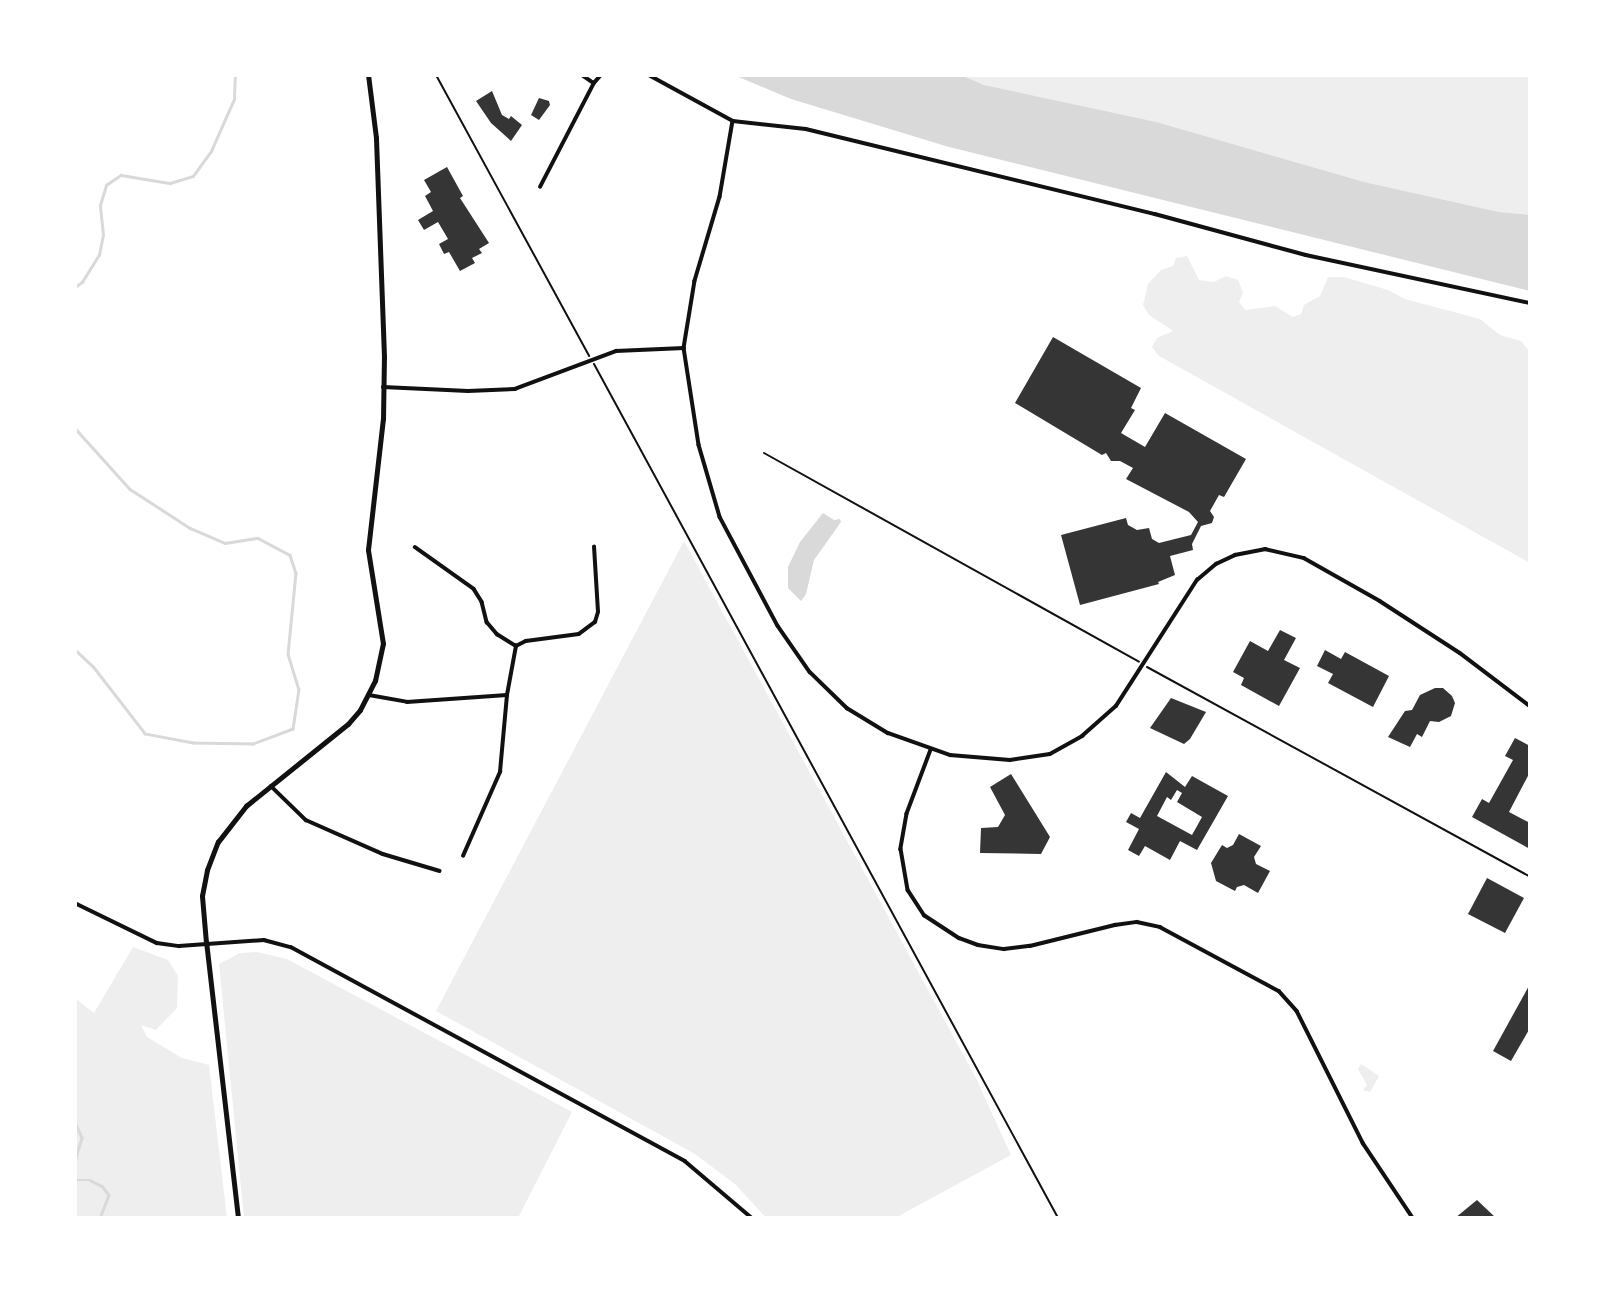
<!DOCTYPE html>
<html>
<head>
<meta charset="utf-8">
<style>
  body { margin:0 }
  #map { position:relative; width:1605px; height:1293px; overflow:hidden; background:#fff; font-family:"Crimson Pro",serif }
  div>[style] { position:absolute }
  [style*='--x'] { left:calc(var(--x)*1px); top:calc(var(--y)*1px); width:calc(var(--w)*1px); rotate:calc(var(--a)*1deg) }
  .green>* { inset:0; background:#eee }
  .water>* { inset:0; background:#d9d9d9 }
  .stream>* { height:2.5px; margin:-1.25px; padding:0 1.25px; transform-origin:1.25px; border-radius:1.25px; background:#d9d9d9 }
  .building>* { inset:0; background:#353535 }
  .path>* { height:2px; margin:-1px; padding:0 1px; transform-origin:1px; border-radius:1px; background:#111 }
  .minor>* { height:3.5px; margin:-1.75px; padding:0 1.75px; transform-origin:1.75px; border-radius:1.75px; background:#111 }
  .tertiary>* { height:4.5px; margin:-2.25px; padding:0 2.25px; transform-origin:2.25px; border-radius:2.25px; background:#111 }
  span { translate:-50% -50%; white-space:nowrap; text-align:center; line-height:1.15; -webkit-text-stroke:6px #fff; paint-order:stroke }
  .frame { position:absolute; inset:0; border:77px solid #fff; pointer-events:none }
</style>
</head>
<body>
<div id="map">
  <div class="green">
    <i style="clip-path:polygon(961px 75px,1530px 75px,1530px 215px,1499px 212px,1363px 182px,1222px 143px,984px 85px)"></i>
    <i style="clip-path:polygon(1187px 256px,1199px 280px,1214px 282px,1226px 276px,1238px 280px,1243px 293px,1239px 302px,1245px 310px,1275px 306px,1293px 317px,1301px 314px,1304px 305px,1320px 296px,1328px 277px,1344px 277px,1388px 290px,1405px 299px,1480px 319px,1500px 335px,1521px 341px,1530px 352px,1530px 563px,1159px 356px,1152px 347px,1157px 338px,1173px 331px,1149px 315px,1143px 305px,1148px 284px,1161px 270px,1173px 266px,1176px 258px)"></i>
    <i style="clip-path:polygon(684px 541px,976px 1078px,1011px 1155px,895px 1218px,766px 1218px,735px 1184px,695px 1154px,436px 1011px)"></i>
    <i style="clip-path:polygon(133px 947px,168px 960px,178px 976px,177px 1008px,156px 1030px,141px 1025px,147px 1037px,182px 1058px,209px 1065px,227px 1218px,75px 1218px,75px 998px,94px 1013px)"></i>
    <i style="clip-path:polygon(257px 952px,287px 959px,572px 1112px,518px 1218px,244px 1218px,219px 964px,240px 953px)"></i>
    <i style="clip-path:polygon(1361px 1064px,1379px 1076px,1370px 1092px,1363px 1090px,1367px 1085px,1358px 1069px)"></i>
  </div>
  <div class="water">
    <i style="clip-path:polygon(734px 75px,961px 75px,984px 85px,1156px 122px,1364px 182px,1499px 212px,1530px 215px,1530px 291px,949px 147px,791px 99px)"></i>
    <i style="clip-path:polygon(823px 513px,834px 520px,840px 519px,841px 522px,814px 560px,806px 594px,801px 601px,788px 588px,788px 567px,800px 542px)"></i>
  </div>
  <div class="stream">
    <i style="--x:75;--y:287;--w:9;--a:-36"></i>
    <i style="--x:82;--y:282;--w:32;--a:-58"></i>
    <i style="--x:99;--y:255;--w:20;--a:-79"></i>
    <i style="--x:103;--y:235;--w:30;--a:-96"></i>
    <i style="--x:100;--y:205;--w:21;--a:-73"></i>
    <i style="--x:106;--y:185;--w:18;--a:-34"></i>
    <i style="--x:121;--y:175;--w:50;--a:9.3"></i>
    <i style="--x:170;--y:183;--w:24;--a:-17"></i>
    <i style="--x:193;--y:176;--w:31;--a:-54"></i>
    <i style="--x:211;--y:151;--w:57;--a:-66.1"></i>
    <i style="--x:234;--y:99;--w:24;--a:-88"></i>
    <i style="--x:75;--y:428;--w:82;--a:48"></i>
    <i style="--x:130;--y:489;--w:72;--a:33"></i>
    <i style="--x:190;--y:528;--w:38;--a:23"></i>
    <i style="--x:225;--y:543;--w:33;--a:-9"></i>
    <i style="--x:258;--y:538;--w:36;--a:28"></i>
    <i style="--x:290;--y:555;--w:19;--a:72"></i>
    <i style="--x:296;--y:573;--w:81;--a:95.6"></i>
    <i style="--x:288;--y:654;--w:37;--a:73"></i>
    <i style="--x:299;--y:689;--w:40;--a:98.5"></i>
    <i style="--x:293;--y:729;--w:43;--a:159.4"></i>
    <i style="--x:253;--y:744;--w:60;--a:-179"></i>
    <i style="--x:193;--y:743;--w:49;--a:-169.4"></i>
    <i style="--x:145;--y:734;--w:85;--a:-127.8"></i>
    <i style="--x:93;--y:667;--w:25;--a:-137"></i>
    <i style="--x:75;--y:1122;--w:17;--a:66"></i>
    <i style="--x:82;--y:1138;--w:24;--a:107"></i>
    <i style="--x:75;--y:1180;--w:15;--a:0"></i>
    <i style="--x:90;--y:1180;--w:13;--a:27"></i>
    <i style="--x:102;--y:1186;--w:11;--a:52"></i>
    <i style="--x:109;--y:1195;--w:25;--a:111"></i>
  </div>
  <div class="building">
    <i style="clip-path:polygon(492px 91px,502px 115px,509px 119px,511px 116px,522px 125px,511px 141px,491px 123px,476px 101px)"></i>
    <i style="clip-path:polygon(539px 98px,549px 101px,550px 105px,539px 120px,531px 115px)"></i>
    <i style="clip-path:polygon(447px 167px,463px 196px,460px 198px,489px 243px,479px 249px,482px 253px,472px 258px,475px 263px,460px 271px,449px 252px,444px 254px,439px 244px,448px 239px,438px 222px,424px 230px,418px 220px,433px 211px,425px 196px,431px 192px,424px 180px)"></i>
    <i style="clip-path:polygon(1053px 337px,1141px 388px,1131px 408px,1135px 410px,1121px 433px,1145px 447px,1165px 413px,1246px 459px,1224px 497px,1219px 495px,1210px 511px,1214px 517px,1212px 523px,1201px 526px,1192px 544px,1193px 550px,1170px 556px,1175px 575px,1158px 582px,1159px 584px,1080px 605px,1061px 535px,1126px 518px,1128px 525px,1137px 530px,1149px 528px,1152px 539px,1159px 543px,1191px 535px,1198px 522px,1189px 512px,1126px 479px,1133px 468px,1120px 461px,1111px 461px,1106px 453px,1102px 455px,1015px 403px)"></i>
    <i style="clip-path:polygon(1280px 630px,1296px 638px,1284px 660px,1300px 668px,1279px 706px,1241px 685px,1244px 678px,1233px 672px,1250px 641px,1268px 651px)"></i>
    <i style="clip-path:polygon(1325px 650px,1341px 659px,1345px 652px,1389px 676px,1373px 707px,1328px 683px,1333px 674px,1317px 666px)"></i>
    <i style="clip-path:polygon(1435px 688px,1443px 688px,1452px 696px,1455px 703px,1451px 716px,1439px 722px,1430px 721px,1422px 737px,1417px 734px,1410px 747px,1388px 737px,1405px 711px,1412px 710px,1420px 695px)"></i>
    <i style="clip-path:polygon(1171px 698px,1206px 712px,1190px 739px,1184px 744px,1150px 728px)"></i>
    <i style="clip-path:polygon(1515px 738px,1530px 746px,1530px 772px,1509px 812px,1530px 823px,1530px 849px,1472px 817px,1482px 799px,1489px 803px,1513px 760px,1505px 756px)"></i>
    <i style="clip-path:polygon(evenodd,1166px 772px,1185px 787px,1192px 776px,1228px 796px,1197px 850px,1180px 841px,1170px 860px,1145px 846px,1139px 856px,1128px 850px,1139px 829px,1126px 822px,1131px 813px,1140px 818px,1166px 772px,1177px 790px,1182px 793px,1177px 802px,1202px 817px,1192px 835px,1157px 816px,1167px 797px,1171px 800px,1177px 790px)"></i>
    <i style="clip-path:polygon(1011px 774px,1050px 837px,1041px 854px,980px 853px,981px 828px,998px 827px,1005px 815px,990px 787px)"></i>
    <i style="clip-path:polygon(1239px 834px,1261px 846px,1254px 857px,1256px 864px,1270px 871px,1258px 893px,1244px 885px,1237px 887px,1235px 891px,1216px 881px,1211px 863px,1222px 845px,1227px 848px,1233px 845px)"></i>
    <i style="clip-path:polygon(1487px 878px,1524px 898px,1505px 933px,1468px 914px)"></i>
    <i style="clip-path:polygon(1530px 984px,1530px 1028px,1511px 1061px,1493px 1051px)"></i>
    <i style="clip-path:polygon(1477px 1200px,1496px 1218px,1455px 1218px)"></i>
  </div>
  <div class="path">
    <i style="--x:436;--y:75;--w:320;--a:61.4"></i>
    <i style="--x:594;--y:364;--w:972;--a:61.48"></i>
    <i style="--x:764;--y:453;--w:429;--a:29.1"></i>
    <i style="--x:1147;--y:667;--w:437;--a:28.7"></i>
  </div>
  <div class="minor">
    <i style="--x:582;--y:75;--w:14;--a:34"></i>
    <i style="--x:649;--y:75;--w:96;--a:28.7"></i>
    <i style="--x:733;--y:121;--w:73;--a:6.3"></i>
    <i style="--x:806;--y:129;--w:359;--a:13.7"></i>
    <i style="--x:1155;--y:214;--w:156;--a:15.2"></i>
    <i style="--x:1306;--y:255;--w:229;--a:12.1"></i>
    <i style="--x:733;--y:121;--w:77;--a:99.7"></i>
    <i style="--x:720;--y:197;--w:88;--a:106.6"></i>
    <i style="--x:695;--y:281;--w:68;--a:99.3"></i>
    <i style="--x:684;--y:348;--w:98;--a:81.2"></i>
    <i style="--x:699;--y:445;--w:75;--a:73.7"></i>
    <i style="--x:720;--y:517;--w:123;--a:62"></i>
    <i style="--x:778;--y:626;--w:56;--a:55.2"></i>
    <i style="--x:810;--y:672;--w:52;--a:44.2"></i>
    <i style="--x:847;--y:708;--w:48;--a:31.4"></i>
    <i style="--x:888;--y:733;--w:66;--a:19.5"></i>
    <i style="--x:950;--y:755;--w:60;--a:4.8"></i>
    <i style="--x:1010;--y:760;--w:40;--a:-8.5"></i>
    <i style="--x:1050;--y:754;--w:37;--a:-29"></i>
    <i style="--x:1082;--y:736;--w:45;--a:-41.4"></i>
    <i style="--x:1116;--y:706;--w:150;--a:-57.3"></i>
    <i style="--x:1197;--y:580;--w:25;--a:-40"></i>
    <i style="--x:1216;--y:564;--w:21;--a:-25"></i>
    <i style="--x:1235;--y:555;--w:31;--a:-11"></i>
    <i style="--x:1265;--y:549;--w:40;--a:13"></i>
    <i style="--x:1304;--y:558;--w:87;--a:29.5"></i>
    <i style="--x:1380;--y:601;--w:95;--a:33"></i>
    <i style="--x:1460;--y:653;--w:88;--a:37.1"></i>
    <i style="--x:540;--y:187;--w:117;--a:-62.6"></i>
    <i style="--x:594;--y:83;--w:11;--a:-49"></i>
    <i style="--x:383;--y:387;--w:85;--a:2.7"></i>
    <i style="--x:468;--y:391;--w:47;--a:-2.4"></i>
    <i style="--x:515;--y:389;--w:108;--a:-20.6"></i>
    <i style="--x:616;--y:351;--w:68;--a:-2.5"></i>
    <i style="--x:415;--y:547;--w:72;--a:35.4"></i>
    <i style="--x:474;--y:589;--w:15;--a:58"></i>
    <i style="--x:482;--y:602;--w:21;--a:76"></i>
    <i style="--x:487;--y:622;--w:16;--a:50"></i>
    <i style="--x:497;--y:634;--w:22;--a:32"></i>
    <i style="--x:369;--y:695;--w:39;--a:10"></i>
    <i style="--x:407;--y:702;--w:100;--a:-4"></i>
    <i style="--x:507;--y:695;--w:50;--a:-79.6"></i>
    <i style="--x:516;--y:646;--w:11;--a:-27"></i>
    <i style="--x:526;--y:641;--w:53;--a:-7.5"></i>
    <i style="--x:579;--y:634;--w:20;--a:-37"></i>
    <i style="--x:595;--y:622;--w:10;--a:-73"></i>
    <i style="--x:598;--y:612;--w:65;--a:-93.5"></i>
    <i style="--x:931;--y:750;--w:68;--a:110.6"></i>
    <i style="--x:907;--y:814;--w:36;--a:100"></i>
    <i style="--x:901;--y:849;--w:42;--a:80.3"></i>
    <i style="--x:908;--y:890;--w:30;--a:57"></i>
    <i style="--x:924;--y:915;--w:42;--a:33.3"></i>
    <i style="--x:959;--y:938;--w:20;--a:20"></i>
    <i style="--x:978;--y:945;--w:26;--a:9"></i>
    <i style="--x:1004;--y:949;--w:26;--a:-7"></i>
    <i style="--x:1030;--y:946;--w:88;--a:-13.9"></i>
    <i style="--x:1115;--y:925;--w:22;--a:-8"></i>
    <i style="--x:1137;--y:922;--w:24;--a:12"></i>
    <i style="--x:1160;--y:927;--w:135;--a:28.3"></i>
    <i style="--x:1279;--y:991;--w:27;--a:48"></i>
    <i style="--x:1297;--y:1011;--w:148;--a:63.4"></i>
    <i style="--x:1363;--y:1143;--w:90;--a:56.3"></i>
    <i style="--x:271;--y:786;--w:49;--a:44.2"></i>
    <i style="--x:306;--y:820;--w:84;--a:23.8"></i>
    <i style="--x:383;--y:854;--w:59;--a:16.6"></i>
    <i style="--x:463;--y:856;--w:92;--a:-66.2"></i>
    <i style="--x:500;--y:772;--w:77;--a:-84.8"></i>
    <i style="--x:75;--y:903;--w:91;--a:26"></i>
    <i style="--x:157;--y:943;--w:22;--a:8"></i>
    <i style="--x:179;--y:946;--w:85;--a:-4"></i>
    <i style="--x:264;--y:940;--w:28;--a:15"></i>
    <i style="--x:291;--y:947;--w:448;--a:28.5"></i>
    <i style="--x:685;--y:1161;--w:88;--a:40.4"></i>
  </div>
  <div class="tertiary">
    <i style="--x:238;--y:1218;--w:277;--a:-96.6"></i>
    <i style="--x:206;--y:943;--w:47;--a:-94.9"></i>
    <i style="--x:202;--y:896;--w:26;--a:-79"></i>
    <i style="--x:207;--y:870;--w:30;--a:-69"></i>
    <i style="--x:218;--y:842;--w:46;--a:-52.1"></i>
    <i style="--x:246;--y:806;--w:131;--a:-38.8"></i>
    <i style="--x:348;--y:724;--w:18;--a:-49"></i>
    <i style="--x:360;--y:710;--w:33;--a:-63"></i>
    <i style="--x:375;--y:681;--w:38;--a:-78"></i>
    <i style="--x:383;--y:644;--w:95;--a:-99.1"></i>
    <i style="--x:368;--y:550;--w:132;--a:-83.5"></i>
    <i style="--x:383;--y:419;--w:62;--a:-89.1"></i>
    <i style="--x:384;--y:357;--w:219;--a:-92.1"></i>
    <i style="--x:376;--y:138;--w:64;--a:-97.2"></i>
  </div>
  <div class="frame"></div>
</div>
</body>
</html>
